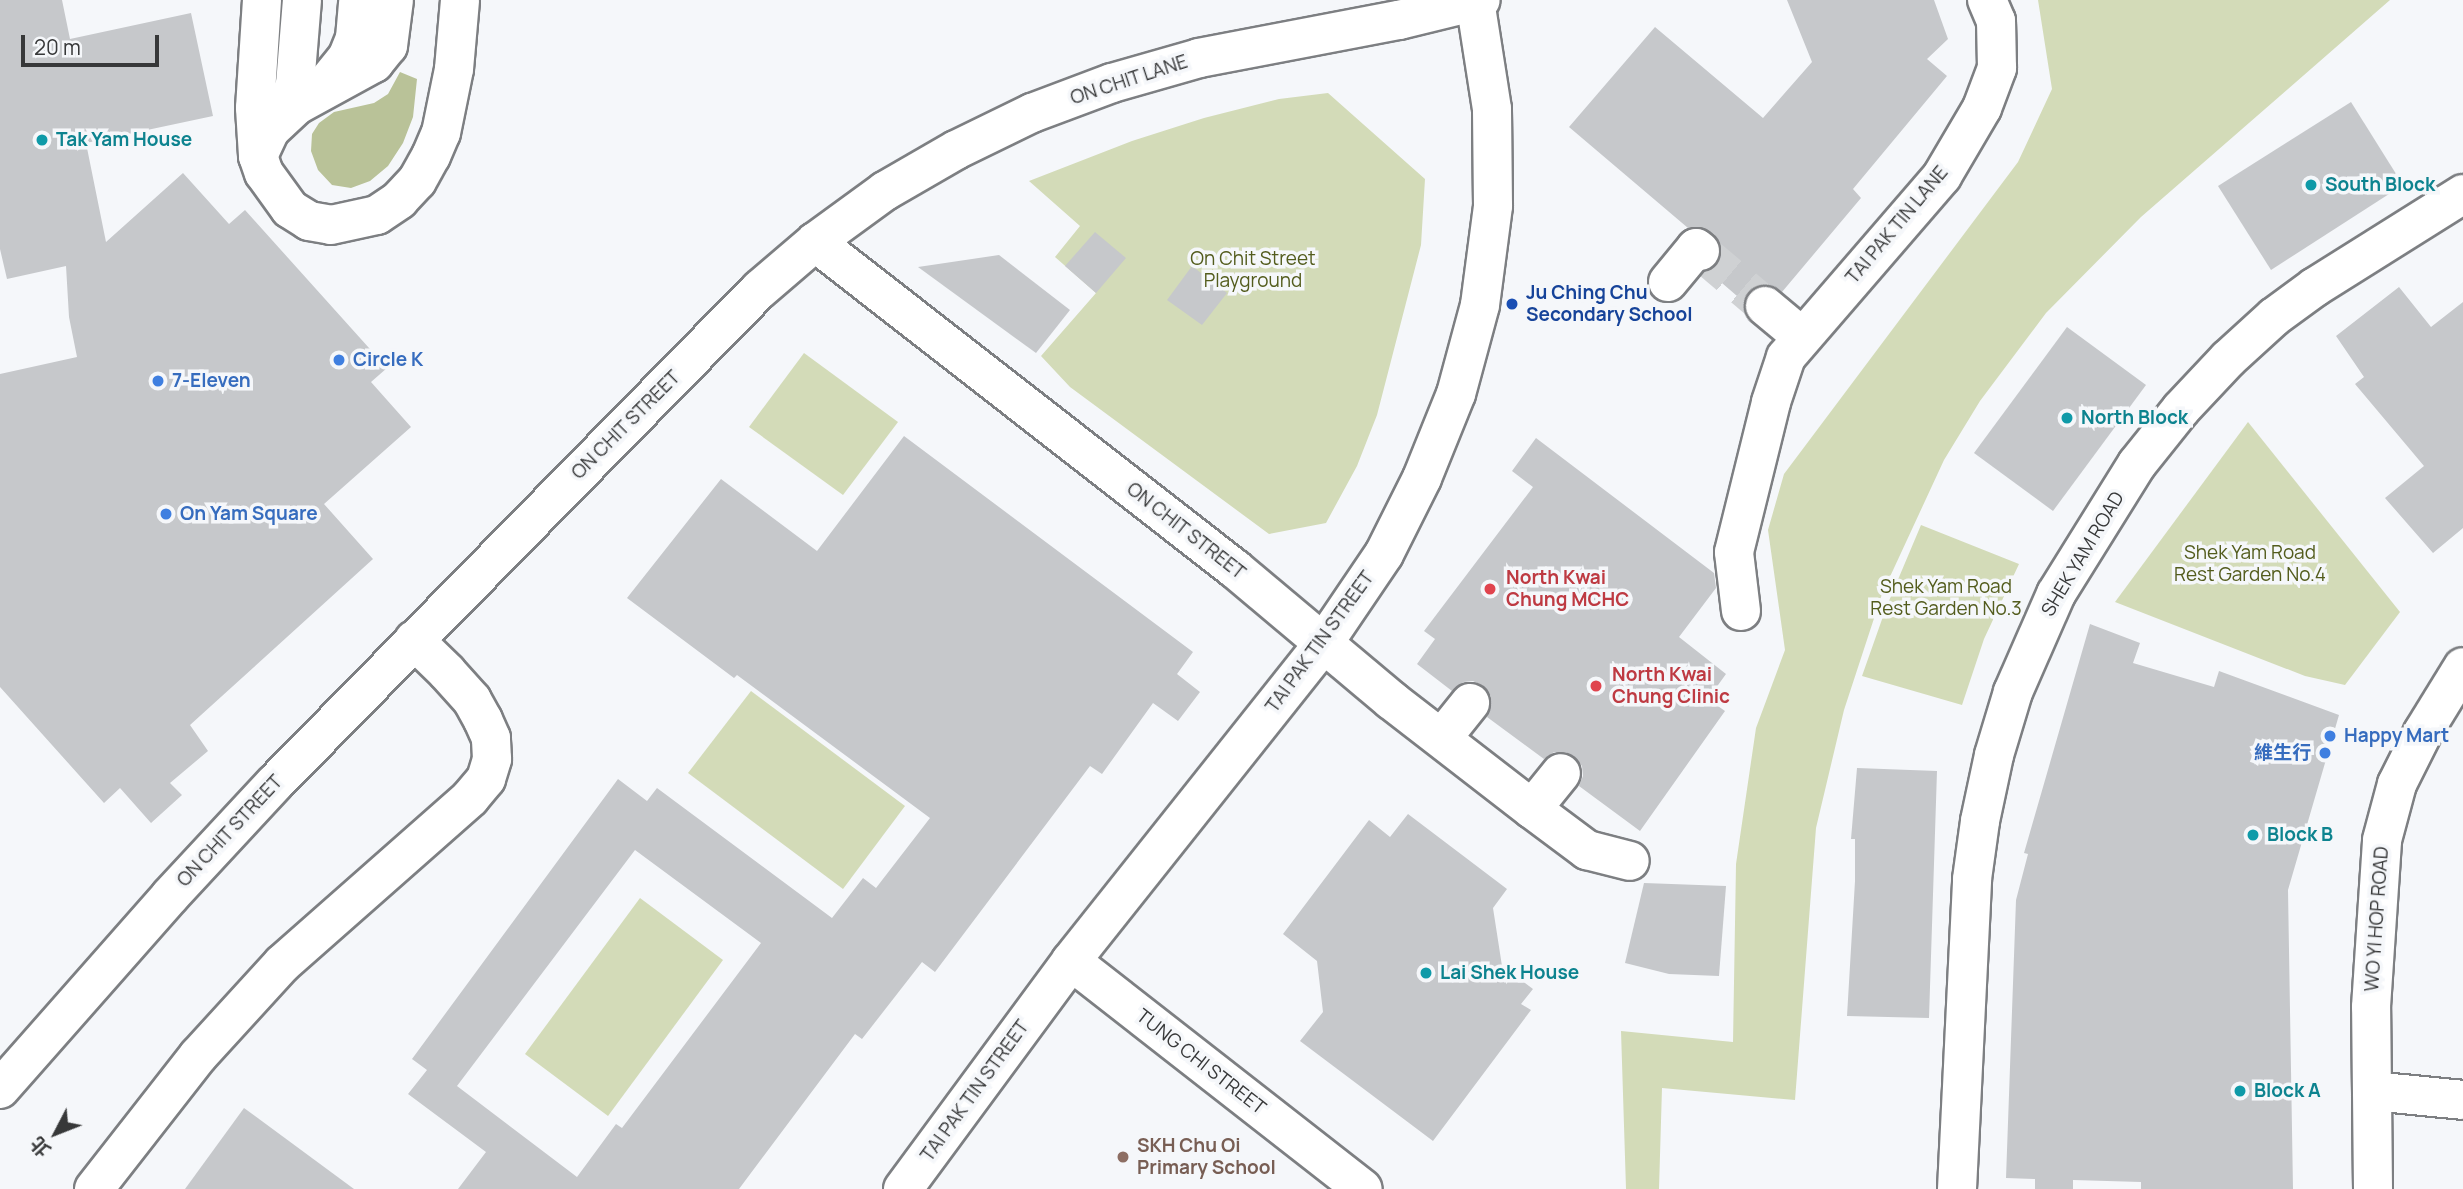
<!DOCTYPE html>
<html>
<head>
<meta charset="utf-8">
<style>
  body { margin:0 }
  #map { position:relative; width:2463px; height:1189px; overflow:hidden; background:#f5f7fa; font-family:Manrope,"Noto Sans TC",sans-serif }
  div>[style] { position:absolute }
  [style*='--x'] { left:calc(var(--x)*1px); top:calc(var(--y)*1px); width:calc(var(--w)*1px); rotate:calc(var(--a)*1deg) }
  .green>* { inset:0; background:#d3dbb8 }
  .forest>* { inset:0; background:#b9c298 }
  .building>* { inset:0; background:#c6c8cb }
  .minor-tunnel>* { height:38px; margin-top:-19px; transform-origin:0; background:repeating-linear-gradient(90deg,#cfd1d3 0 38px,transparent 0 57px) }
  .roads { filter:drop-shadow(2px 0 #7d7f82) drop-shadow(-2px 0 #7d7f82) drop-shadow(0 2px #7d7f82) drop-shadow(0 -2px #7d7f82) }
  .minor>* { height:38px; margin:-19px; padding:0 19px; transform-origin:19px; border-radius:19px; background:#fff }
  .major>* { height:38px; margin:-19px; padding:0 19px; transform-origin:19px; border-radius:19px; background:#fff }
  .dots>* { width:19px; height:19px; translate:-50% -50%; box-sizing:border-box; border:4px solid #f5f7fa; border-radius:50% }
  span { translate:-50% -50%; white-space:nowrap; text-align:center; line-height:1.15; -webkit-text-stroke:7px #f5f7fa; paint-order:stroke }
  .street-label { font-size:19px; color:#373839 }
  .culture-label { font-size:19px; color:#0d838f; font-weight:700 }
  .left { translate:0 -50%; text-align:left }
  .park-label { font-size:19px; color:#535c1d }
  .transit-label { font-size:19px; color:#164399; font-weight:700 }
  .shop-label { font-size:19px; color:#366cbe; font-weight:700 }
  .right { translate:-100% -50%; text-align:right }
  .health-label { font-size:19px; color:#be3a42; font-weight:700 }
  .education-label { font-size:19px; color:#785e54; font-weight:700 }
  .north { position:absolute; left:21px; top:1098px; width:70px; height:70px; -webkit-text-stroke:5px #f5f7fa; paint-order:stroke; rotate:228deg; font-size:19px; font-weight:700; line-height:28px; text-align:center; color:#373839 }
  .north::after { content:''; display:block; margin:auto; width:24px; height:32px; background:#373839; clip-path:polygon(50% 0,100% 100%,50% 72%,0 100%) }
  .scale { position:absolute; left:21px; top:35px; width:138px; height:32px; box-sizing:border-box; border:4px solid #373839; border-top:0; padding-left:9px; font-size:21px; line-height:24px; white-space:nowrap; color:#373839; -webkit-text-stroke:5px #f5f7fa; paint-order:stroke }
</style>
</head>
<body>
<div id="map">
  <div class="green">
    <i style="clip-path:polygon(2038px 0,2390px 0,2141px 217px,2046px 313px,1980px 401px,1944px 460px,1882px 594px,1844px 710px,1816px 828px,1795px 1100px,1662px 1088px,1659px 1189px,1626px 1189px,1621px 1031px,1733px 1042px,1736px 864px,1756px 728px,1785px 650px,1768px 530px,1784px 474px,2018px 162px,2052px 89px)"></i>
    <i style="clip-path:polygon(1328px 93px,1425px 179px,1421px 245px,1377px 415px,1357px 466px,1326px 523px,1269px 534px,1070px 387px,1041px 356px,1096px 293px,1055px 257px,1080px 226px,1029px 181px,1132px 141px,1204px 118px,1279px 99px)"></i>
    <i style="clip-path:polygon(804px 353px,898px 422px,843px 495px,749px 427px)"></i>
    <i style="clip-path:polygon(2248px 422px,2400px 612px,2345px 685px,2305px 676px,2115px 602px)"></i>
    <i style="clip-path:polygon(1921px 525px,2019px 564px,1984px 639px,1962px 705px,1862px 676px,1886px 608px)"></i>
    <i style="clip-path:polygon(751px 691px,905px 806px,843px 889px,688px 773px)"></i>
    <i style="clip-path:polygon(640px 898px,723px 960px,608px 1116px,525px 1054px)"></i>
  </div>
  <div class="forest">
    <i style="clip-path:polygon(400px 72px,417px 79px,413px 117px,403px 143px,388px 166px,370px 181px,351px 188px,332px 185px,318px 170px,311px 151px,312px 134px,319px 123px,334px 112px,374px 103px,388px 94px)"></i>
  </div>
  <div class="building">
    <i style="clip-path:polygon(0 0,62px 0,70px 39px,191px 13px,213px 116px,86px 143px,106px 242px,183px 173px,229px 224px,245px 210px,387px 368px,371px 382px,411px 427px,324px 504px,373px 559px,190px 725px,208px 751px,170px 783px,182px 795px,151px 823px,120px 788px,104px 803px,0 687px,0 374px,77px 357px,69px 317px,66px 266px,7px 279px,0 249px)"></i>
    <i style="clip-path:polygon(1787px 0,1934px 0,1948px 39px,1927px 59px,1947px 76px,1853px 189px,1861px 198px,1782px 292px,1769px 285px,1758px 285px,1749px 292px,1744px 302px,1708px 271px,1717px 265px,1722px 254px,1720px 243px,1714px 234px,1700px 227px,1688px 228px,1569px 127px,1655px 27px,1763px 118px,1812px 62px)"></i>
    <i style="clip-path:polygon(2351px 102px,2403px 185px,2271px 270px,2218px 186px)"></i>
    <i style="clip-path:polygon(1095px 232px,1126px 258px,1096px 293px,1065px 266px)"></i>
    <i style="clip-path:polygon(999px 255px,1070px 310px,1036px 353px,918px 267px)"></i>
    <i style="clip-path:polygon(1192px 266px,1227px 293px,1202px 325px,1167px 300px)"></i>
    <i style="clip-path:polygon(2399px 287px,2431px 327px,2463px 302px,2463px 528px,2433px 553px,2385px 498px,2424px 466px,2355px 384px,2364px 377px,2336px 336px)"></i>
    <i style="clip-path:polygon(2067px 327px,2146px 385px,2053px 511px,1974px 453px)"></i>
    <i style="clip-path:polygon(evenodd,904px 436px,1193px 652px,1177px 674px,1200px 692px,1178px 721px,1153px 703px,1102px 774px,1090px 766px,935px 972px,922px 962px,862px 1039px,855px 1034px,739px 1189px,458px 1189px,486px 1152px,408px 1094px,427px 1070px,412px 1059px,618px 779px,647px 801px,657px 788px,832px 918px,863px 878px,876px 888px,930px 818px,737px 675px,734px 678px,627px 598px,721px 479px,817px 551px,904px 436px,635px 850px,761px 943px,622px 1128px,616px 1124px,577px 1177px,457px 1086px,635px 850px)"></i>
    <i style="clip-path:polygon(1536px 438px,1714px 573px,1716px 588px,1679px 637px,1726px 674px,1708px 699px,1725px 711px,1640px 831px,1579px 786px,1583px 776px,1582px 766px,1574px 756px,1565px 752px,1554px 752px,1544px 759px,1487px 717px,1491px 707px,1491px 696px,1483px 686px,1473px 681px,1463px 682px,1452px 691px,1417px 664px,1435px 639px,1424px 631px,1533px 487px,1512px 471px)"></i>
    <i style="clip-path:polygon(2090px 624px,2140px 643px,2133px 663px,2214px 687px,2219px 671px,2339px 715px,2288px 890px,2293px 1189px,2141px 1189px,2141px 1182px,2073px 1180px,2073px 1189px,2035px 1189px,2035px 1179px,2006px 1178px,2016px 900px,2028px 854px,2024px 853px)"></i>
    <i style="clip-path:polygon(1857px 768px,1937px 771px,1929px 1018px,1847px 1016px,1855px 881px,1855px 839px,1851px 839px)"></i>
    <i style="clip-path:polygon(1408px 814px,1507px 889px,1493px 908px,1502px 966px,1533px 989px,1521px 1004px,1531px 1010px,1433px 1141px,1300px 1041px,1323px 1012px,1317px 961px,1283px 934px,1369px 820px,1390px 837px)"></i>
    <i style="clip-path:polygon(1644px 883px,1726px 886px,1719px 976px,1669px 974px,1625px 963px)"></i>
    <i style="clip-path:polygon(244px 1108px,354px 1189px,185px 1189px)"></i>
  </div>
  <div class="minor-tunnel">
    <i style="--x:1700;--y:251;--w:85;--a:40.2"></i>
  </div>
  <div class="roads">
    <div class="minor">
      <i style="--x:262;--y:0;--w:108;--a:93.7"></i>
      <i style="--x:255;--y:108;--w:48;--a:86.4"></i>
      <i style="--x:258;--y:156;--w:18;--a:71"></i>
      <i style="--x:264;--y:173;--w:44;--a:54.2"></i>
      <i style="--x:290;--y:209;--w:22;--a:32"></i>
      <i style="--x:309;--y:221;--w:22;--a:10"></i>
      <i style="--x:331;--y:225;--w:47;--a:-12.3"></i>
      <i style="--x:377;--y:215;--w:27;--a:-34"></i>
      <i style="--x:399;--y:200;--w:26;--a:-47"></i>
      <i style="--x:417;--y:181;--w:29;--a:-61"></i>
      <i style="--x:431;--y:156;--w:25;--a:-67"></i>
      <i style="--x:441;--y:133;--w:65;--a:-78.5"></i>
      <i style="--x:454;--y:69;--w:69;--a:-85"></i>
      <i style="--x:324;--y:86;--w:36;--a:-51"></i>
      <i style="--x:347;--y:58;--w:22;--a:-68"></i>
      <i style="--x:355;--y:38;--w:38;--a:-85"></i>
      <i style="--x:279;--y:121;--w:39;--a:-66"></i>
      <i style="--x:295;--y:85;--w:85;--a:-85.3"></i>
      <i style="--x:258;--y:156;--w:29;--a:-65"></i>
      <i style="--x:270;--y:130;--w:37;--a:-43"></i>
      <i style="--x:297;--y:105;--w:88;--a:-28.6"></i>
      <i style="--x:374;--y:63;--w:22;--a:-51"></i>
      <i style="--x:388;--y:46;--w:46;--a:-82.6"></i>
      <i style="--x:815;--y:242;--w:532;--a:37.9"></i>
      <i style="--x:1235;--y:569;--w:204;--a:40"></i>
      <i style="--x:1391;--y:700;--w:178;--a:37.7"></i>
      <i style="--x:1532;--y:809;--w:69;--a:36.7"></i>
      <i style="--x:1587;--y:850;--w:44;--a:14.3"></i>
      <i style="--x:1668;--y:282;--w:44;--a:-50.5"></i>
      <i style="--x:1696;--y:248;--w:5;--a:37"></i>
      <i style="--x:1765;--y:306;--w:47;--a:39.8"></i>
      <i style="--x:1741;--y:611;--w:59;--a:-96.8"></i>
      <i style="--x:1734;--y:552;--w:154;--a:-76.1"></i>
      <i style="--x:1771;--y:402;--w:47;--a:-71.6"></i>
      <i style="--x:1786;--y:357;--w:239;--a:-49.2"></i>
      <i style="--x:1942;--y:176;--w:79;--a:-59.5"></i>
      <i style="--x:1982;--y:108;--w:43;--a:-69.4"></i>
      <i style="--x:1997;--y:68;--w:47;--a:-91.2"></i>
      <i style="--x:1996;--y:21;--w:23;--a:-113"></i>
      <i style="--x:1442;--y:738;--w:45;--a:-51.3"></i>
      <i style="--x:1532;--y:809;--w:46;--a:-51.1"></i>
      <i style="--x:1071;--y:961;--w:370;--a:38"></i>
      <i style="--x:0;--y:1089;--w:257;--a:-48.6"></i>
      <i style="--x:170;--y:896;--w:154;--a:-47.1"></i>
      <i style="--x:275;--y:783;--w:691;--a:-45.53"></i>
      <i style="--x:759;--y:290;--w:74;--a:-40.6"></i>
      <i style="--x:815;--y:242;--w:87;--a:-36.1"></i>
      <i style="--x:885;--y:191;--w:82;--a:-30"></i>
      <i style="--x:956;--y:150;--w:85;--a:-26"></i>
      <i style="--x:1032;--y:113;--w:85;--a:-20.6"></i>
      <i style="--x:1112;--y:83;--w:91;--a:-16"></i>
      <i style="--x:1199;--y:58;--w:204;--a:-10.8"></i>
      <i style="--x:1399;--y:20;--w:84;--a:-13.7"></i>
      <i style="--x:2372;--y:1091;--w:91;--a:5.6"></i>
      <i style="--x:94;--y:1189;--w:169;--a:-52"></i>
      <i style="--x:198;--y:1056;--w:125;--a:-47.6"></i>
      <i style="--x:282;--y:964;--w:251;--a:-41.4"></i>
      <i style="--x:470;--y:798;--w:25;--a:-50"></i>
      <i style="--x:486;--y:779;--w:21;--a:-73"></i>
      <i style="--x:492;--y:759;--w:21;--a:-93"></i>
      <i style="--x:491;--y:738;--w:20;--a:-114"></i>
      <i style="--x:483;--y:720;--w:23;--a:-119"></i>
      <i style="--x:472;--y:700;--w:38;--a:-132"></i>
      <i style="--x:447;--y:672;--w:46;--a:-135.9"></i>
      <i style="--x:903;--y:1189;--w:283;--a:-53.6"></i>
      <i style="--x:1071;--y:961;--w:405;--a:-51.5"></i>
      <i style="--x:1323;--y:644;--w:109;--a:-55.9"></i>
      <i style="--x:1384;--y:554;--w:85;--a:-63.4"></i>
      <i style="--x:1422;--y:478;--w:91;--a:-68"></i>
      <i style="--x:1456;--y:394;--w:92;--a:-74.9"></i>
      <i style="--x:1480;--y:305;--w:100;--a:-82.5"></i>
      <i style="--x:1493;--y:206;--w:97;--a:-90.6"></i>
      <i style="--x:1492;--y:109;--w:110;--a:-98.9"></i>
      <i style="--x:1957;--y:1189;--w:310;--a:-87.2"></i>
      <i style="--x:1972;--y:879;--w:59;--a:-82.1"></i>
      <i style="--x:1980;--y:821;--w:67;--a:-78"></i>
      <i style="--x:1994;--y:755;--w:66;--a:-73.2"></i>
      <i style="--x:2013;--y:692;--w:107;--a:-66.3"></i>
      <i style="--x:2056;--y:594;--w:153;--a:-58.1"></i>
      <i style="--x:2137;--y:464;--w:70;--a:-51.3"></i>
      <i style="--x:2181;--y:409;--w:69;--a:-46.8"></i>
      <i style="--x:2228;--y:359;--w:62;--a:-42.4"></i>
      <i style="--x:2274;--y:317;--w:51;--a:-36.2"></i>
      <i style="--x:2315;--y:287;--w:175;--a:-32.1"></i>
    </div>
    <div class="major">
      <i style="--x:2373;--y:1189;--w:182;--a:-90.6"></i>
      <i style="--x:2371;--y:1007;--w:167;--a:-86.2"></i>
      <i style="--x:2382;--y:840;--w:58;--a:-75"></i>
      <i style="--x:2397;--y:784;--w:58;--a:-63.4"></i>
      <i style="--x:2423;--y:732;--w:76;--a:-58.4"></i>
    </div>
  </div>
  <div class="dots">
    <i style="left:42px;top:140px;background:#0f9aa8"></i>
    <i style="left:2311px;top:185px;background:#0f9aa8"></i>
    <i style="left:1512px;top:304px;background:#1a4fb4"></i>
    <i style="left:339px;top:360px;background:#3f7fe0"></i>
    <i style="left:158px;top:381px;background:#3f7fe0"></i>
    <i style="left:2067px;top:418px;background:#0f9aa8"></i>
    <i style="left:166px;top:514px;background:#3f7fe0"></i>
    <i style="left:1490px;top:589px;background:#e0444e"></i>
    <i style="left:1596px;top:686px;background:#e0444e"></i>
    <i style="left:2330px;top:736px;background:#3f7fe0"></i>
    <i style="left:2325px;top:753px;background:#3f7fe0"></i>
    <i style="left:2253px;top:835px;background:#0f9aa8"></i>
    <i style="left:1426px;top:973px;background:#0f9aa8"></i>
    <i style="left:2240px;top:1091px;background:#0f9aa8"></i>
    <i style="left:1123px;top:1157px;background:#8d6e63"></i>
  </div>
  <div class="street-label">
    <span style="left:1129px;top:80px;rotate:-18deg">ON CHIT LANE</span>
    <span style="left:1897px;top:225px;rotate:-50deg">TAI PAK TIN LANE</span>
    <span style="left:626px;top:425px;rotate:-45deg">ON CHIT STREET</span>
    <span style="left:1186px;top:531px;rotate:38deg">ON CHIT STREET</span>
    <span style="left:2083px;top:554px;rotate:-59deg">SHEK YAM ROAD</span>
    <span style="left:1320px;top:642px;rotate:-54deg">TAI PAK TIN STREET</span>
    <span style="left:230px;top:831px;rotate:-47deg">ON CHIT STREET</span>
    <span style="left:2377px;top:919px;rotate:-86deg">WO YI HOP ROAD</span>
    <span style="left:1201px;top:1062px;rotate:38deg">TUNG CHI STREET</span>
    <span style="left:975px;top:1091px;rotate:-54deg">TAI PAK TIN STREET</span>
  </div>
  <div class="culture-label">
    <span class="left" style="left:56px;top:140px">Tak Yam House</span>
    <span class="left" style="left:2325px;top:185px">South Block</span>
    <span class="left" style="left:2081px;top:418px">North Block</span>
    <span class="left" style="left:2267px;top:835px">Block B</span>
    <span class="left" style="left:1440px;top:973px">Lai Shek House</span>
    <span class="left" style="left:2254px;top:1091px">Block A</span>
  </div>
  <div class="park-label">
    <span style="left:1253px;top:270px">On Chit Street<br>Playground</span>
    <span style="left:2250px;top:564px">Shek Yam Road<br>Rest Garden No.4</span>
    <span style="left:1946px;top:598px">Shek Yam Road<br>Rest Garden No.3</span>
  </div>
  <div class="transit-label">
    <span class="left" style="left:1526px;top:304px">Ju Ching Chu<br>Secondary School</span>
  </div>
  <div class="shop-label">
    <span class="left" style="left:353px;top:360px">Circle K</span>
    <span class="left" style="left:172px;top:381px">7-Eleven</span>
    <span class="left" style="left:180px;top:514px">On Yam Square</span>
    <span class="left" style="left:2344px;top:736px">Happy Mart</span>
    <span class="right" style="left:2311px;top:753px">維生行</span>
  </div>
  <div class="health-label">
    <span class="left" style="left:1506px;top:589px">North Kwai<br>Chung MCHC</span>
    <span class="left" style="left:1612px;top:686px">North Kwai<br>Chung Clinic</span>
  </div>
  <div class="education-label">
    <span class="left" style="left:1137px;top:1157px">SKH Chu Oi<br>Primary School</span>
  </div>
  <div class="north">北</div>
  <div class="scale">20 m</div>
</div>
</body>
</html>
